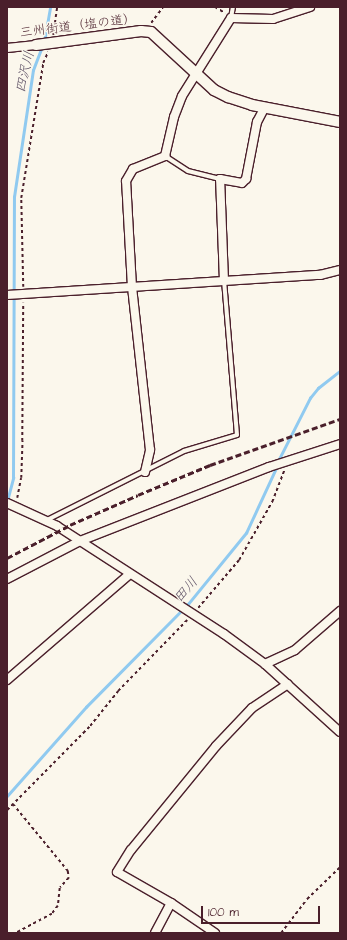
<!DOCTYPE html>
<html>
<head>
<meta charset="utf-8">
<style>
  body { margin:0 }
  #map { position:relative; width:347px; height:940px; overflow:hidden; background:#fbf7ec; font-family:"Architects Daughter","Klee One",sans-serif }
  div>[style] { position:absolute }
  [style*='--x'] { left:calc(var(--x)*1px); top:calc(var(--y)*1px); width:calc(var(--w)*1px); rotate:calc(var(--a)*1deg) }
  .stream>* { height:2.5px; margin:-1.25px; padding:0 1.25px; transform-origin:1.25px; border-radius:1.25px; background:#90caf0 }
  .path>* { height:1.5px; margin-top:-0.75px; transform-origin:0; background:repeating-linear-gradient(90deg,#4a1f2b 0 3px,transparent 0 6px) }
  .roads { filter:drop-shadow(1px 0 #4a1f2b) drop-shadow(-1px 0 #4a1f2b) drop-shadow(0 1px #4a1f2b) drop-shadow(0 -1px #4a1f2b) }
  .service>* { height:4px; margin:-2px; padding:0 2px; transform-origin:2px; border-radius:2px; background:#fbf7ec }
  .minor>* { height:8px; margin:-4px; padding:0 4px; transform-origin:4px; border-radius:4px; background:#fbf7ec }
  .tertiary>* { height:10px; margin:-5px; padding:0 5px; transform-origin:5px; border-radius:5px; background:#fbf7ec }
  .rail>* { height:2.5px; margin-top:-1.25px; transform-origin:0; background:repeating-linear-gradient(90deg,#4a1f2b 0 6px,transparent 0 9px) }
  span { translate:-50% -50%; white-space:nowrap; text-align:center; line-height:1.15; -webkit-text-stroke:3px #fbf7ec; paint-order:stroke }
  .street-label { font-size:13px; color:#4a1f2b }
  .water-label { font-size:14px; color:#5f5266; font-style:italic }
  .frame { position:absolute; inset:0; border:8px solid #4a1f2b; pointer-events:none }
  .scale { position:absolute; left:201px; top:906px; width:119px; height:18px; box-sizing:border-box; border:2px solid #4a1f2b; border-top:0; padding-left:5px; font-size:12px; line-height:14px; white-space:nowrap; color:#4a1f2b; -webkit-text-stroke:3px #fbf7ec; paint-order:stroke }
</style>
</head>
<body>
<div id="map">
  <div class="stream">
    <i style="--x:44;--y:42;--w:36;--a:-80"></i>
    <i style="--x:278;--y:461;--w:71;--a:-63.1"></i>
    <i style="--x:310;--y:398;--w:13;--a:-51"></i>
    <i style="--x:318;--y:388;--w:28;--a:-38"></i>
    <i style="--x:7;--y:501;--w:24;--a:-75"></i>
    <i style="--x:13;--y:478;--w:281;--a:-89.8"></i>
    <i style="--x:14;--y:197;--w:128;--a:-81.5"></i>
    <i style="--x:33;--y:70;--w:25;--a:-69"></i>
    <i style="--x:7;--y:796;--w:119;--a:-48.4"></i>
    <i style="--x:86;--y:707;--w:145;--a:-45.3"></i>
    <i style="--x:188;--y:604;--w:92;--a:-50.8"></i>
    <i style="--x:246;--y:533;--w:72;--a:-65.2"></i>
  </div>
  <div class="path">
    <i style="--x:215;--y:7;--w:12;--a:31"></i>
    <i style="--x:151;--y:23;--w:20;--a:-53"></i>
    <i style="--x:53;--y:35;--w:28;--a:-82"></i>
    <i style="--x:23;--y:287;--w:89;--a:-91.3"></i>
    <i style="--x:21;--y:198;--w:137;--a:-80.7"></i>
    <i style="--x:43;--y:63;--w:12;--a:-66"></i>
    <i style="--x:17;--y:498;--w:20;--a:-79"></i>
    <i style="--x:21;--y:478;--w:37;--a:-88"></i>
    <i style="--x:22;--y:441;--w:138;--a:-89.6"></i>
    <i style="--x:198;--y:608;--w:63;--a:-49.5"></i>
    <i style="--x:239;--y:560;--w:67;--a:-60.4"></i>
    <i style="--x:272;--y:502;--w:34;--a:-69"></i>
    <i style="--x:13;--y:804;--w:87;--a:50.6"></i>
    <i style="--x:68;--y:871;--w:7;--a:82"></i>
    <i style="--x:69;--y:878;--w:13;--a:132"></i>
    <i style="--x:60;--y:888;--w:18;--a:96"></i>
    <i style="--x:58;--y:906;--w:10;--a:127"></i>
    <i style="--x:52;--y:914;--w:40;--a:152"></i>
    <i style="--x:7;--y:810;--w:118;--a:-45.3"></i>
    <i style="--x:90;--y:726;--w:45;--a:-51.3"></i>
    <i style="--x:118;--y:691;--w:99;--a:-45.8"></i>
    <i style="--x:281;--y:933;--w:43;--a:-52.6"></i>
    <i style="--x:307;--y:899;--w:46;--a:-44.1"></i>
  </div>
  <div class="roads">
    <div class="service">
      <i style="--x:231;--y:18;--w:11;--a:-80"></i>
      <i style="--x:165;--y:156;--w:27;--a:33"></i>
      <i style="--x:188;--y:171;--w:33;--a:14"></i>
      <i style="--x:47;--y:520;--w:153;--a:-26.7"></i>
      <i style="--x:184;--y:451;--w:55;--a:-16.8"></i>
      <i style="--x:237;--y:435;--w:155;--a:-94.8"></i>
    </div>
    <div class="minor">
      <i style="--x:7;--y:48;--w:29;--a:-6"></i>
      <i style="--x:224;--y:281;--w:102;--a:-92.2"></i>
      <i style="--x:220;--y:179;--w:22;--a:10"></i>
      <i style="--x:242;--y:183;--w:6;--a:-45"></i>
      <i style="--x:246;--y:179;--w:58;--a:-79.1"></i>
      <i style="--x:257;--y:122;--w:17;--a:-62"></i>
      <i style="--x:7;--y:295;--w:314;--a:-3.7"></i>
      <i style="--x:320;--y:275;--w:21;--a:-14"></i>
      <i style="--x:145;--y:472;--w:23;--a:-77"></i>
      <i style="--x:150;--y:450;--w:164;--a:-96.3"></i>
      <i style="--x:132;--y:287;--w:106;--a:-93.2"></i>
      <i style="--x:126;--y:181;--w:14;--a:-60"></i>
      <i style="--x:133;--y:169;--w:35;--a:-22"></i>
      <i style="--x:165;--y:156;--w:40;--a:-77"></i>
      <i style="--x:174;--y:117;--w:22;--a:-69"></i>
      <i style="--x:182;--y:96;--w:92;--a:-57.9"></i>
      <i style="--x:231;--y:18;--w:42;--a:1.4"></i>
      <i style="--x:273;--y:19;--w:39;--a:-18"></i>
      <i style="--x:7;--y:503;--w:55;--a:24.7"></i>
      <i style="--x:57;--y:526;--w:199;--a:32.9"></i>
      <i style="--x:224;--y:634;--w:51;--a:36.2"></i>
      <i style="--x:265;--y:664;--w:101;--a:42.2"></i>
      <i style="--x:7;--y:579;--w:82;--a:-27.5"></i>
      <i style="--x:80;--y:541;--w:203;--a:-21.4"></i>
      <i style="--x:269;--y:467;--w:75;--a:-17.9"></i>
      <i style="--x:265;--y:664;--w:33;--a:-25"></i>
      <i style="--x:295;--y:650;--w:60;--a:-40.9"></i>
      <i style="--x:7;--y:680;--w:162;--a:-40.8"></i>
      <i style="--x:155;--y:933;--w:34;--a:-62"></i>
      <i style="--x:215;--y:933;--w:53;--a:-145.7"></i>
      <i style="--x:171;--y:903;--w:62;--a:-150.1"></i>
      <i style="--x:117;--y:872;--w:26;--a:-58"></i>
      <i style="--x:131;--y:850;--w:134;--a:-50.7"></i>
      <i style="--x:216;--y:746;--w:52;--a:-46.5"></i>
      <i style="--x:252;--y:708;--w:43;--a:-33.7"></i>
    </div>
    <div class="tertiary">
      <i style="--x:36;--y:45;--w:106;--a:-7.6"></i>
      <i style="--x:141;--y:31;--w:10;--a:6"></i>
      <i style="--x:151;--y:32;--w:86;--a:42.6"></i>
      <i style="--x:214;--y:90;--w:16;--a:27"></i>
      <i style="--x:228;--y:97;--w:25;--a:18"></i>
      <i style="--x:252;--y:105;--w:90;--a:10.9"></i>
    </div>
  </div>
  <div class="rail">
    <i style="--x:7;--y:558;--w:71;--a:-27.6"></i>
    <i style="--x:70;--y:525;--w:74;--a:-23.8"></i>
    <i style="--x:138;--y:495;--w:78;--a:-22.6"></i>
    <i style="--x:210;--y:465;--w:138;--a:-19.5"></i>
  </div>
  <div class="street-label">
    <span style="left:78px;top:26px;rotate:-7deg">三州街道（塩の道）</span>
  </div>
  <div class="water-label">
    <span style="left:25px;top:72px;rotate:-77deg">四沢川</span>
    <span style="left:186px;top:590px;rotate:-49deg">田川</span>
  </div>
  <div class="frame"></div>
  <div class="scale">100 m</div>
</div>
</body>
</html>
